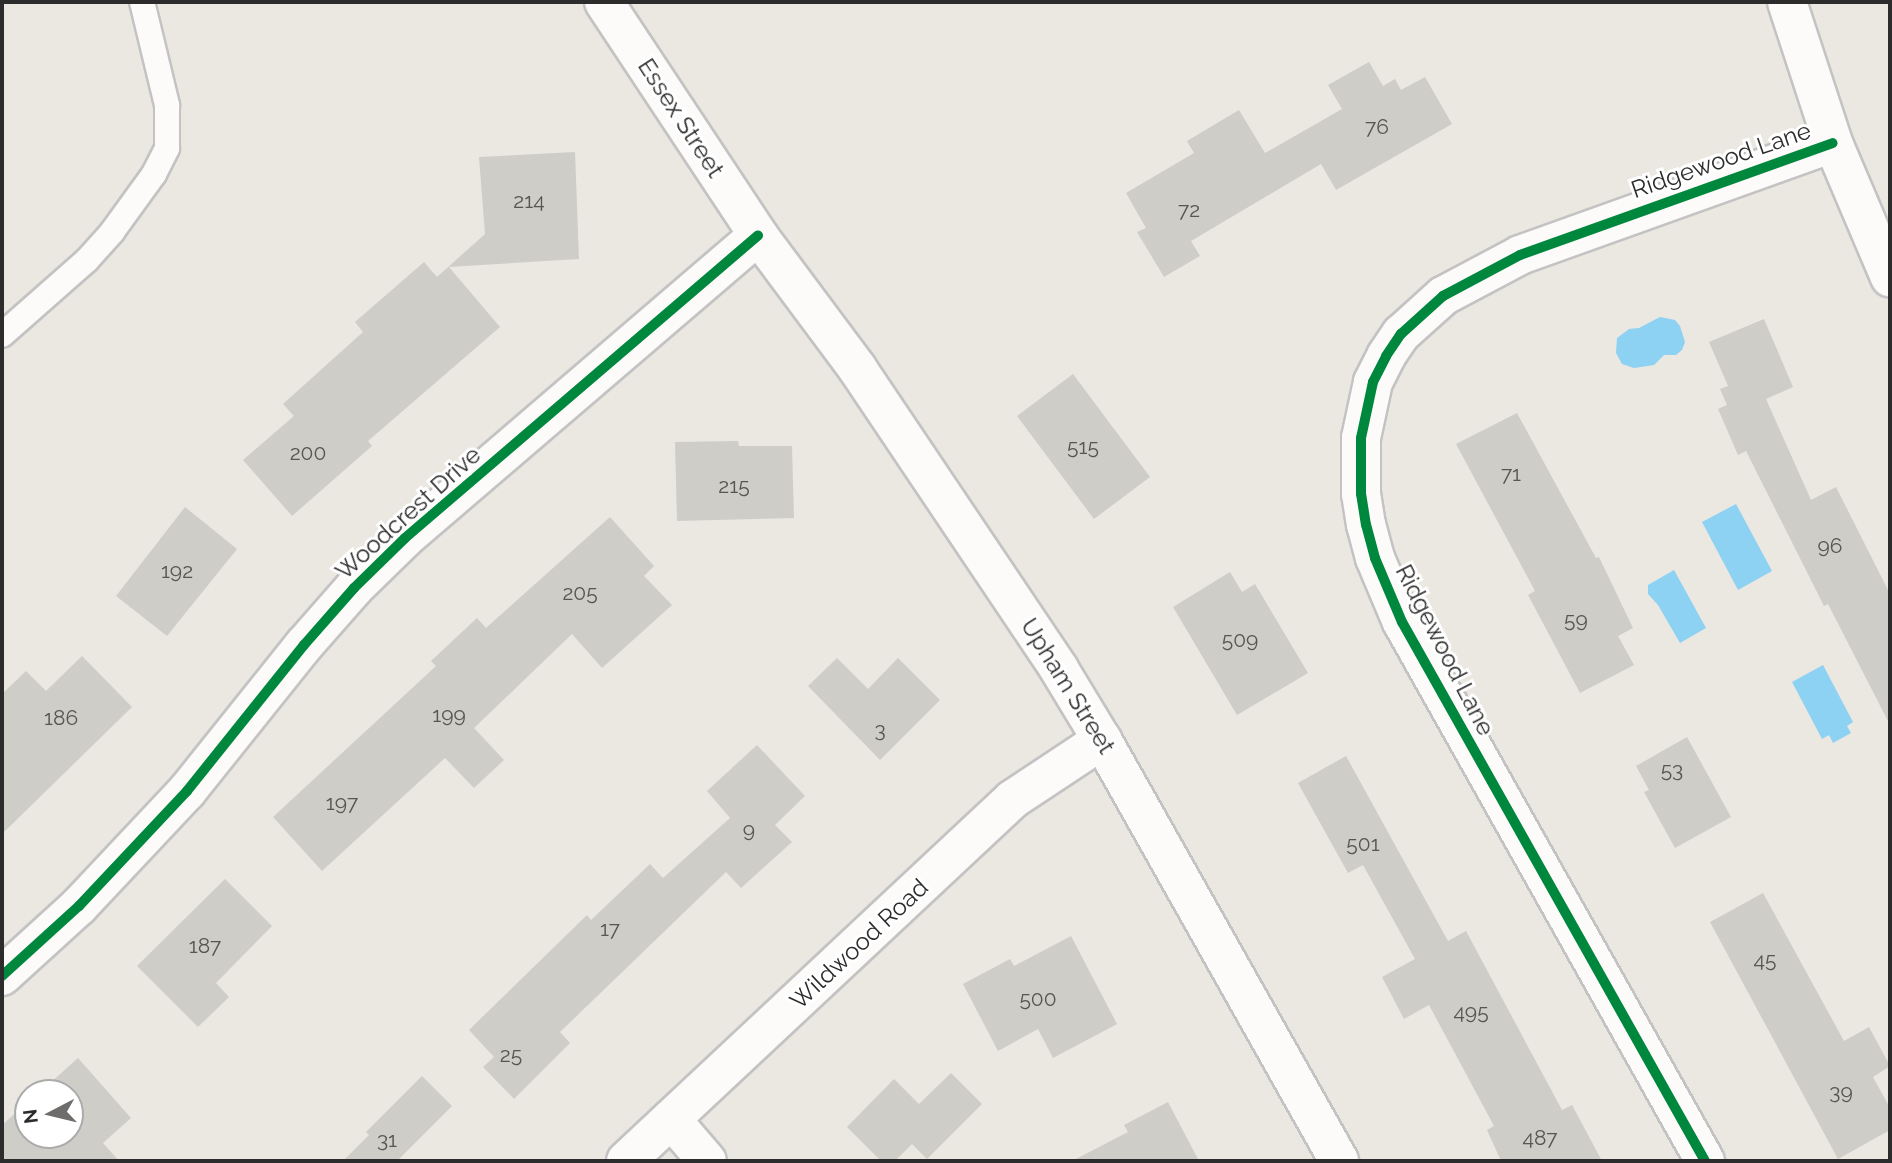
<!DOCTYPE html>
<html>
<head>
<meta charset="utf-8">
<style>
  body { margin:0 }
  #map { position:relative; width:1892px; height:1163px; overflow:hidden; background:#ebe7e1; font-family:Raleway,sans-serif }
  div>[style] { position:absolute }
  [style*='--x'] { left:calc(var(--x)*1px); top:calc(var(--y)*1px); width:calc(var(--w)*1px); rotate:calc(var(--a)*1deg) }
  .water>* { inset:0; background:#8dd1f3 }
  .building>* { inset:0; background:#cfcdc8 }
  .roads { filter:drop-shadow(2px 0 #c4c3c3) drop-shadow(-2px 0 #c4c3c3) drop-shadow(0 2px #c4c3c3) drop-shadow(0 -2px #c4c3c3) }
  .lane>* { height:24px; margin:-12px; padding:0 12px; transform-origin:12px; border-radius:12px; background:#fcfbfa }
  .street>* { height:38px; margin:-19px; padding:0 19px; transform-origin:19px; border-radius:19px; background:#fcfbfa }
  .secondary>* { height:38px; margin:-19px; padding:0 19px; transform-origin:19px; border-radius:19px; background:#fcfbfa }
  .cycleway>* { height:10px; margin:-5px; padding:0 5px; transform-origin:5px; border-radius:5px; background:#00873e }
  span { translate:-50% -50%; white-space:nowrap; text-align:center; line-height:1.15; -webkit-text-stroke:6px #fff; paint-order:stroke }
  .number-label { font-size:21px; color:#565655 }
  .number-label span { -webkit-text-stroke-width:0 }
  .street-label { font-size:24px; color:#2c2c2c }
  .frame { position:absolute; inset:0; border:4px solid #2c2c2c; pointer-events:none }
  .north { position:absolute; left:14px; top:1079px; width:70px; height:70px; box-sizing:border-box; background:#fff; border:2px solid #ababab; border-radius:50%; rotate:263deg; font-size:19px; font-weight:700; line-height:28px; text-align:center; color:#2c2c2c }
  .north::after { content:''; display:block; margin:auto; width:24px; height:32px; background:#6f6d6b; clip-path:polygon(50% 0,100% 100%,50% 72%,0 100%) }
</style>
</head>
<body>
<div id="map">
  <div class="water">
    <i style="clip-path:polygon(1660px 317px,1675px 320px,1680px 326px,1685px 342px,1682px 350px,1676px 355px,1664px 355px,1654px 365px,1634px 368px,1622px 364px,1616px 353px,1617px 338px,1629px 329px,1639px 328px)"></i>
    <i style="clip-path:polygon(1736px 504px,1772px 571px,1738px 590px,1702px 522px)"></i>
    <i style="clip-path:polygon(1674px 570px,1706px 628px,1680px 643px,1658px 605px,1648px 594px,1648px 585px)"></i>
    <i style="clip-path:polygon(1823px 665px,1853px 722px,1847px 726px,1851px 733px,1833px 743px,1829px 735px,1822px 739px,1792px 682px)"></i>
  </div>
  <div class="building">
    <i style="clip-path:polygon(1369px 62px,1383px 86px,1395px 79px,1401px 90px,1425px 77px,1452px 124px,1336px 190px,1321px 164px,1191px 241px,1200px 256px,1164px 277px,1137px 232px,1146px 228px,1126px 193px,1194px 153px,1187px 141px,1239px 110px,1265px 153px,1342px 109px,1328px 85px)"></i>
    <i style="clip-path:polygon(575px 152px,579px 259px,449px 267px,500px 327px,368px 441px,372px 446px,292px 516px,243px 460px,294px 416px,283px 404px,363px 332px,355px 322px,424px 262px,437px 277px,485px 234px,479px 157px)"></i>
    <i style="clip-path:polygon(1764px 319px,1793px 387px,1766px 399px,1811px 500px,1836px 487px,1890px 594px,1890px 725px,1828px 604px,1824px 606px,1746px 451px,1738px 455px,1718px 409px,1727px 405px,1720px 389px,1728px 386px,1709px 342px)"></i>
    <i style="clip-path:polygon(1073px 374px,1150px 477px,1094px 519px,1017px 416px)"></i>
    <i style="clip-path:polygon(1517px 413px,1596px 558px,1599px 557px,1633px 628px,1618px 636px,1634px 665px,1580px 693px,1528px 595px,1535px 591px,1456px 444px)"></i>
    <i style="clip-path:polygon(738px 441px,739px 446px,792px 446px,794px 518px,677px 521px,675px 442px)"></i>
    <i style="clip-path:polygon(185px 507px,237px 549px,167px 636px,116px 596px)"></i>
    <i style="clip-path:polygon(610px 517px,654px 566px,644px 576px,672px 605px,602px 668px,572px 634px,474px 728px,504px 760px,474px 788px,445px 758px,322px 871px,273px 817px,436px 666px,431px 661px,477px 618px,486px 628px)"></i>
    <i style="clip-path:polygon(1230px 572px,1242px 592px,1255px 584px,1308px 673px,1237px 715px,1173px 607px)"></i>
    <i style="clip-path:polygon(82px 656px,132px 707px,2px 834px,2px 694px,26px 671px,46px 691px)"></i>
    <i style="clip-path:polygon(837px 658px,868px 689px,898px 658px,940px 700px,880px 760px,808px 686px)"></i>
    <i style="clip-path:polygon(1687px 737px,1731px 817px,1675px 848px,1644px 792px,1649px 790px,1636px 766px)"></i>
    <i style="clip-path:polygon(757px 745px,805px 796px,775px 825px,792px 842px,741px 888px,726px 872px,560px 1032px,570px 1043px,514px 1099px,483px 1067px,494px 1057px,469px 1030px,587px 915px,591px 920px,650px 864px,663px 878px,730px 818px,707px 791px)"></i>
    <i style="clip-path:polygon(1346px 756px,1448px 941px,1466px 931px,1562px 1110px,1572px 1105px,1602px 1161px,1501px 1161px,1487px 1130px,1494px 1126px,1429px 1005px,1404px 1019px,1382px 977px,1415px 959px,1363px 865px,1348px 873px,1298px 783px)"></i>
    <i style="clip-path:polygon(225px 879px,272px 926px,216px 983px,229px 997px,198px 1027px,137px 966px)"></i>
    <i style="clip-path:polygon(1763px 893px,1844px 1041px,1869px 1027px,1890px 1066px,1873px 1077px,1890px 1108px,1890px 1130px,1838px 1159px,1710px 922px)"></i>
    <i style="clip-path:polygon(1071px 936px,1117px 1024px,1053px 1058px,1038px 1029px,998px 1051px,963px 984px,1010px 959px,1014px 966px)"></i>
    <i style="clip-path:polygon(78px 1058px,131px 1118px,103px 1143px,119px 1161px,2px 1161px,2px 1125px,28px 1102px,28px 1135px,70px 1135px,70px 1093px,39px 1093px)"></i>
    <i style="clip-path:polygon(951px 1073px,982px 1104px,927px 1159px,912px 1144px,895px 1161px,881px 1161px,847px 1127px,894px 1079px,919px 1104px)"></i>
    <i style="clip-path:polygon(422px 1076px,452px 1106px,397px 1161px,343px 1161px,369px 1135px,366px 1132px)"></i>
    <i style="clip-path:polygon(1168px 1102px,1199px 1161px,1072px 1161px,1128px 1132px,1124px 1125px)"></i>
  </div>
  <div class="roads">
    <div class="lane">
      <i style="--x:2;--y:335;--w:113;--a:-41.4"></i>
      <i style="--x:87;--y:260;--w:38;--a:-48"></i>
      <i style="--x:112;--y:232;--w:72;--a:-54.1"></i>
      <i style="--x:154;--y:174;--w:29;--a:-63"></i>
      <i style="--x:167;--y:148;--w:43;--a:-90"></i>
      <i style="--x:167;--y:105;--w:106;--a:-103.6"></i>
    </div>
    <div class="street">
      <i style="--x:1787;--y:2;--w:148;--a:71.9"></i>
      <i style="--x:1833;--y:143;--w:146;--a:67"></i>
      <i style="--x:2;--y:976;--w:104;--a:-42.3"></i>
      <i style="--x:79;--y:906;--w:158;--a:-46.8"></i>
      <i style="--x:187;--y:791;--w:187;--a:-51.3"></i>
      <i style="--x:304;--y:645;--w:76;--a:-48.7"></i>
      <i style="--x:354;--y:588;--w:71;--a:-44.4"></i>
      <i style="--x:405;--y:538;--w:465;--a:-40.6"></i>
      <i style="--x:671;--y:1119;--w:55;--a:49.4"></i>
      <i style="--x:626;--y:1161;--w:530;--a:-43.09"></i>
      <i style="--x:1013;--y:799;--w:107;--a:-33.5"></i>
      <i style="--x:1705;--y:1161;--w:618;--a:-119.34"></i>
      <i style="--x:1402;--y:622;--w:69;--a:-112.9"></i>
      <i style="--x:1375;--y:558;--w:34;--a:-105"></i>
      <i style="--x:1366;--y:525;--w:31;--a:-99"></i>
      <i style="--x:1361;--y:494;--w:56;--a:-90"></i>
      <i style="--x:1361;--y:438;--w:57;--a:-77.9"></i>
      <i style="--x:1373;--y:382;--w:29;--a:-63"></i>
      <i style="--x:1386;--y:356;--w:27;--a:-56"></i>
      <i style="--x:1401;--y:334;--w:57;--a:-42.1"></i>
      <i style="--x:1443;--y:296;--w:87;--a:-28"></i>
      <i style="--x:1520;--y:255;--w:332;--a:-19.7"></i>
    </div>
    <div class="secondary">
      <i style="--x:604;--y:2;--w:279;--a:56.5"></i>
      <i style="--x:758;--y:235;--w:166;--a:53.3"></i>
      <i style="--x:857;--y:368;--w:362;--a:56.1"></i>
      <i style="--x:1059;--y:669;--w:83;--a:58.8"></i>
      <i style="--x:1102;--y:740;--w:483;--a:60.6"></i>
    </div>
  </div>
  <div class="cycleway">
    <i style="--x:2;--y:976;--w:104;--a:-42.3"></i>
    <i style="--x:79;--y:906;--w:158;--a:-46.8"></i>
    <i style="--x:187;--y:791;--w:187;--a:-51.3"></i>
    <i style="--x:304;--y:645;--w:76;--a:-48.7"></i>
    <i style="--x:354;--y:588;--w:71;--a:-44.4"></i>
    <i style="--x:405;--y:538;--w:465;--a:-40.6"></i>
    <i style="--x:1705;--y:1161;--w:618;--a:-119.34"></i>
    <i style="--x:1402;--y:622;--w:69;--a:-112.9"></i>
    <i style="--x:1375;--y:558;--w:34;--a:-105"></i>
    <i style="--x:1366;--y:525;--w:31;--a:-99"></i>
    <i style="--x:1361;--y:494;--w:56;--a:-90"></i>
    <i style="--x:1361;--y:438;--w:57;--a:-77.9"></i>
    <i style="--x:1373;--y:382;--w:29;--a:-63"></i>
    <i style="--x:1386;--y:356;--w:27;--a:-56"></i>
    <i style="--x:1401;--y:334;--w:57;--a:-42.1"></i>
    <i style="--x:1443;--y:296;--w:87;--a:-28"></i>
    <i style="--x:1520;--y:255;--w:332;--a:-19.7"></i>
  </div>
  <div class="number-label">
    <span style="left:1377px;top:127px">76</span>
    <span style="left:529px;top:201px">214</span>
    <span style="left:1189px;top:210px">72</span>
    <span style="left:1083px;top:447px">515</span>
    <span style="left:308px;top:453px">200</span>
    <span style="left:1511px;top:474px">71</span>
    <span style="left:734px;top:486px">215</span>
    <span style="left:1830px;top:546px">96</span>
    <span style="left:177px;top:571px">192</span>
    <span style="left:580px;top:593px">205</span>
    <span style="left:1576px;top:620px">59</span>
    <span style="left:1240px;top:640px">509</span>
    <span style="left:449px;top:715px">199</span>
    <span style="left:61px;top:718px">186</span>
    <span style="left:880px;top:730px">3</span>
    <span style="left:1672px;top:770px">53</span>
    <span style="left:342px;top:803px">197</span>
    <span style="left:749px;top:830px">9</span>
    <span style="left:1363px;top:844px">501</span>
    <span style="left:610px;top:929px">17</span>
    <span style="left:205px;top:946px">187</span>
    <span style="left:1765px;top:960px">45</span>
    <span style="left:1038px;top:999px">500</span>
    <span style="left:1471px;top:1012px">495</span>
    <span style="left:511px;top:1055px">25</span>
    <span style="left:1841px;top:1092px">39</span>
    <span style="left:1540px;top:1138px">487</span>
    <span style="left:387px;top:1140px">31</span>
  </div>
  <div class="street-label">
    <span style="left:681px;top:118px;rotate:57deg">Essex Street</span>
    <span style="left:1721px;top:160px;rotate:-19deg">Ridgewood Lane</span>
    <span style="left:408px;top:513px;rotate:-42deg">Woodcrest Drive</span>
    <span style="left:1445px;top:650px;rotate:63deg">Ridgewood Lane</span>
    <span style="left:1068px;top:686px;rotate:58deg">Upham Street</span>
    <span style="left:859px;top:944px;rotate:-43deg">Wildwood Road</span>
  </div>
  <div class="frame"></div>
  <div class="north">N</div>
</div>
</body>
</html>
